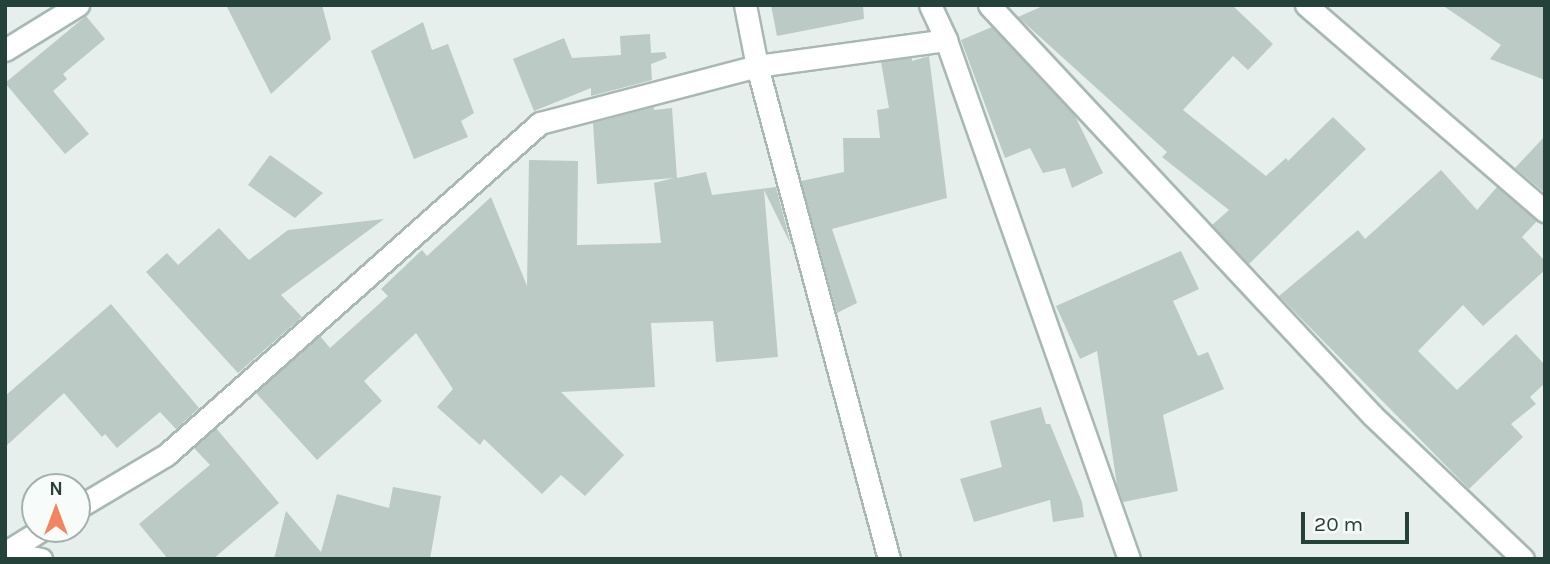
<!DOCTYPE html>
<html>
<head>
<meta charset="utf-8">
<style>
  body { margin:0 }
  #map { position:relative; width:1550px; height:564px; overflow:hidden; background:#e6efeb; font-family:Karla,sans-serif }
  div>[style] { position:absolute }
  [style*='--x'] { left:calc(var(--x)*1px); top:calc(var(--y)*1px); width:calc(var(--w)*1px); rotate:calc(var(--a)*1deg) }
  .building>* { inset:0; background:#bbcac4 }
  .roads { filter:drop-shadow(2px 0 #a8b8b2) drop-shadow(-2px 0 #a8b8b2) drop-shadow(0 2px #a8b8b2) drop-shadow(0 -2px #a8b8b2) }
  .street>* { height:21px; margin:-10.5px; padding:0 10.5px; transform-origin:10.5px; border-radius:10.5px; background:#fff }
  .secondary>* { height:21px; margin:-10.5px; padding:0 10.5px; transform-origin:10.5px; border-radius:10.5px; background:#fff }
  span { translate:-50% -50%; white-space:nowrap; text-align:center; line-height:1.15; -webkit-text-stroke:5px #f7fbf9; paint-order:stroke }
  .frame { position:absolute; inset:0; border:7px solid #24423a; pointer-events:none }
  .north { position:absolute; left:21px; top:473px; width:70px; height:70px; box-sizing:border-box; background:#f7fbf9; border:2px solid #a3b1ad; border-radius:50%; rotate:0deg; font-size:19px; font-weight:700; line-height:28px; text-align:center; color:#24423a }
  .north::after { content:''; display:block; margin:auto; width:24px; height:32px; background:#f4845f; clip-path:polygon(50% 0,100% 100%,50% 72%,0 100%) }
  .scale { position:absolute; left:1301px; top:512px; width:108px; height:32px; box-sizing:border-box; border:4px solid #24423a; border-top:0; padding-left:9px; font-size:21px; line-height:24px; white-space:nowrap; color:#24423a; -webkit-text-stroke:5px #f7fbf9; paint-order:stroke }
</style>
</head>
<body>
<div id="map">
  <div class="building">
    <i style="clip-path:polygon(226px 5px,322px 5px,331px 39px,271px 94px)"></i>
    <i style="clip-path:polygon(771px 5px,863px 5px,864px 19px,777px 36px)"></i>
    <i style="clip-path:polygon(1045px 5px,1232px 5px,1273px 44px,1248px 70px,1233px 56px,1183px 110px,1266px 176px,1286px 158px,1288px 161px,1333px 117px,1366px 149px,1249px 264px,1212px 225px,1229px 210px,1162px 157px,1167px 152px,1018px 17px)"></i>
    <i style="clip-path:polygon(1442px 5px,1545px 5px,1545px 80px,1490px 59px,1501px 45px)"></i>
    <i style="clip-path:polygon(86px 16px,105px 39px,63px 74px,67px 79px,53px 91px,89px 134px,65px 154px,5px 83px)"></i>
    <i style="clip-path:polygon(423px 22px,432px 50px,448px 44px,474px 113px,461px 121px,468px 137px,414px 159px,371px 51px)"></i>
    <i style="clip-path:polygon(992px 27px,1075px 116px,1103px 173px,1072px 188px,1065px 168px,1043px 173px,1030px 148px,1005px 158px,961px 40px)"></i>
    <i style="clip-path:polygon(650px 34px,651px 53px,665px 52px,667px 58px,651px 64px,652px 80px,591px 96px,591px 88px,534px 111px,513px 59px,564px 38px,572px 58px,621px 55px,620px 36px)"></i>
    <i style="clip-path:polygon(929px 56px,947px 198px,832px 229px,857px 303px,837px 313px,801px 181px,844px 172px,843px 138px,880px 138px,877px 110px,889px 108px,881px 62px,912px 58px,912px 61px)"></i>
    <i style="clip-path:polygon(654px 107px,654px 110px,672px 108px,677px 178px,706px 172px,712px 195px,776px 187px,791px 245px,764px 190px,778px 357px,716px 362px,713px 321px,651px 323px,655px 387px,561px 392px,624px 455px,585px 496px,561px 475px,542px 494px,484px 439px,480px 445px,437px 407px,453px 389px,416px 333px,364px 381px,382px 401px,317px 460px,256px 393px,320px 336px,330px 348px,388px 296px,381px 289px,422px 250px,427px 256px,491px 197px,527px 286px,529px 160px,578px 161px,577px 245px,661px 243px,654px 183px,674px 178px,597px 184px,593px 123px)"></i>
    <i style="clip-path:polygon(1545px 136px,1545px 193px,1515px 168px)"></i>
    <i style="clip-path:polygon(270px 155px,323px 193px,295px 218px,248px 185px)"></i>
    <i style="clip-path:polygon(1441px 170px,1477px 210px,1497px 187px,1537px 221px,1522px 237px,1545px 261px,1545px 270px,1483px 326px,1463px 305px,1418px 351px,1457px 390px,1516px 334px,1545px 365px,1545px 383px,1530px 397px,1536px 404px,1511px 424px,1523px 437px,1469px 489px,1279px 296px,1358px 230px,1365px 239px)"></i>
    <i style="clip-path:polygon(384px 219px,281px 295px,302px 317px,238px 373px,146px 272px,167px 253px,178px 265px,219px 228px,249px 260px,288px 230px)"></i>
    <i style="clip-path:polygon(1181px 251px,1199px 289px,1173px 301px,1198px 356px,1208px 352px,1224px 389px,1163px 415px,1178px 491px,1123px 502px,1117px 485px,1097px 351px,1080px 359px,1056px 306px)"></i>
    <i style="clip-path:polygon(111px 304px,199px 408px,176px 429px,160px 412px,117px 448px,105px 434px,102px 437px,64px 393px,5px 447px,5px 396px)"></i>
    <i style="clip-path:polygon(1041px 407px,1046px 424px,1050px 424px,1082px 502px,1084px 517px,1053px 522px,1050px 500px,974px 522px,960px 479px,1002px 467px,990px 421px)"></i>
    <i style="clip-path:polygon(216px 428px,279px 503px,213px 559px,168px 559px,139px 524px,210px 465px,194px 448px)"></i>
    <i style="clip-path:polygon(393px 487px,441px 496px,430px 559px,274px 559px,286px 511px,321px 552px,337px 494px,389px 508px)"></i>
  </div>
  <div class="roads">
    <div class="street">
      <i style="--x:745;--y:5;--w:62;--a:78.9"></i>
      <i style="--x:757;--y:66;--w:510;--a:75.01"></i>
      <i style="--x:930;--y:5;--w:38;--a:65"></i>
      <i style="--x:946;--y:40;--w:550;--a:70.58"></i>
      <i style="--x:989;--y:5;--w:562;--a:46.95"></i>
      <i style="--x:1373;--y:416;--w:207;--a:43.6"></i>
      <i style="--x:1306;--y:5;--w:316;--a:40.8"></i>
      <i style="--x:77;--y:508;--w:104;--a:-30.8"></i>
      <i style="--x:166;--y:455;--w:500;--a:-41.6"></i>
      <i style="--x:540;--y:123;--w:224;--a:-14.7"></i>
      <i style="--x:757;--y:66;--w:191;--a:-7.8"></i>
      <i style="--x:5;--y:552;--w:37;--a:11"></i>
      <i style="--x:6;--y:559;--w:7;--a:-90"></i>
      <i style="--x:6;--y:552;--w:44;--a:-31.9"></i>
    </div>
    <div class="secondary">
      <i style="--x:5;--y:50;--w:86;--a:-31.7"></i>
    </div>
  </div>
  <div class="frame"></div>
  <div class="north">N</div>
  <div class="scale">20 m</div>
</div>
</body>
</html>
